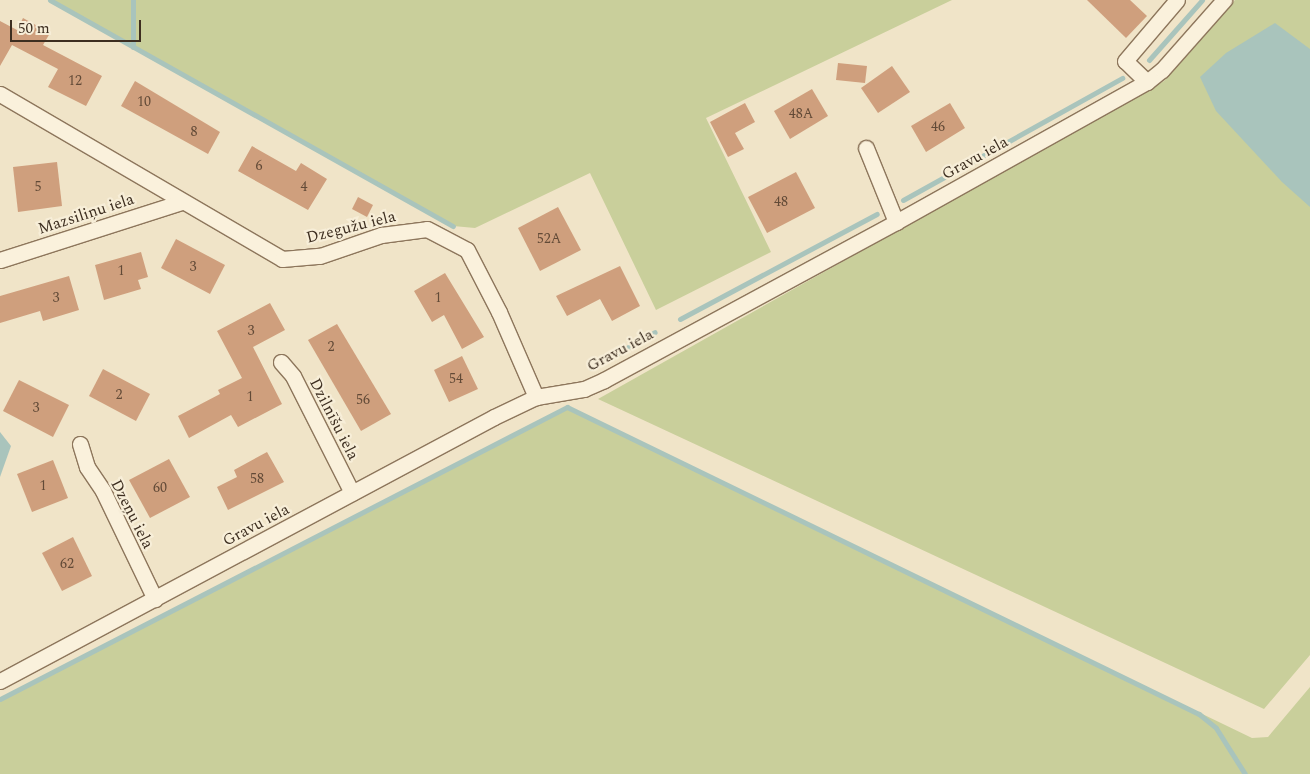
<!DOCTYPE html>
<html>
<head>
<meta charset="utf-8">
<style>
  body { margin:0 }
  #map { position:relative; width:1310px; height:774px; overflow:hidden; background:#f0e4c8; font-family:Spectral,serif }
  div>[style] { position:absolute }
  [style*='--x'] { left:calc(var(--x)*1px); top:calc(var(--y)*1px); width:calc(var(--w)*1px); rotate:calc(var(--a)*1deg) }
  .green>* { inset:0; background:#c9cf9b }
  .water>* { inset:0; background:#a9c4bc }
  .stream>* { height:5px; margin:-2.5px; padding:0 2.5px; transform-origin:2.5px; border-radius:2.5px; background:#a9c4bc }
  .building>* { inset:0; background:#cf9f7d }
  .roads { filter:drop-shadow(1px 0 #8d765c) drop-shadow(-1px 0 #8d765c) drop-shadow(0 1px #8d765c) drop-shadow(0 -1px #8d765c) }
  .minor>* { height:15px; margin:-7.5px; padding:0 7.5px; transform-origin:7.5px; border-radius:7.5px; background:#faf1dc }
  span { translate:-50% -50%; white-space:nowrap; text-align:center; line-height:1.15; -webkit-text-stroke:4.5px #f7eed8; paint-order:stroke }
  .number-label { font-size:14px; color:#624a37 }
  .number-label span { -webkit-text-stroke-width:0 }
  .street-label { font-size:16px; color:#3d2e20 }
  .scale { position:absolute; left:10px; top:20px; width:131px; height:22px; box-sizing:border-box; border:2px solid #3d2e20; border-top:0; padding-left:6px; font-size:15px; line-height:18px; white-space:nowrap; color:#3d2e20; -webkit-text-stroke:4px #f7eed8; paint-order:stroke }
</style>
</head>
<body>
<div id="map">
  <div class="green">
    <i style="clip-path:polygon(50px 0,952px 0,706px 118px,771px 252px,656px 310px,590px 173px,475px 228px,453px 226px)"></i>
    <i style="clip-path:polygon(1235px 0,1310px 0,1310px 655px,1264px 709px,598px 399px,1164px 81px)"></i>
    <i style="clip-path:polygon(567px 407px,1252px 738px,1268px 737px,1310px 687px,1310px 774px,0 774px,0 699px)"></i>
  </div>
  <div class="water">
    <i style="clip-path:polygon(1275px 23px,1310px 49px,1310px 207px,1282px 182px,1216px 111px,1200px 77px,1226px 53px)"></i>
    <i style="clip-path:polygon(0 432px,11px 446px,0 477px)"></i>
  </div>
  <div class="stream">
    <i style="--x:50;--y:0;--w:462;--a:29.3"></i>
    <i style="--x:133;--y:0;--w:47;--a:90"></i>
    <i style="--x:1149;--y:60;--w:80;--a:-48.5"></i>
    <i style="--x:903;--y:200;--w:251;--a:-29.1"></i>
    <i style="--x:680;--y:319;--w:223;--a:-28.1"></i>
    <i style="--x:591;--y:368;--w:73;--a:-29.4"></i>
    <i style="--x:0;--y:699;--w:638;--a:-27.25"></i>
    <i style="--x:567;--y:407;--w:703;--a:25.91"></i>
    <i style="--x:1199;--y:714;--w:22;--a:39"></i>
    <i style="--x:1216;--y:728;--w:54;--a:57.8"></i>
  </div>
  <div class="building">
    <i style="clip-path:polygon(1087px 0,1130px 0,1147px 16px,1126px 38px)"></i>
    <i style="clip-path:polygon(23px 18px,50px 33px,43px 45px,102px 76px,86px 106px,48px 87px,58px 69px,12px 45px,0 66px,0 21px,17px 30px)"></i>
    <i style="clip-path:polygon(838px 63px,867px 66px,865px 83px,836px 80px)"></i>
    <i style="clip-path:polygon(892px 66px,910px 92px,878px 113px,861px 88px)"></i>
    <i style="clip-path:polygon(135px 81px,220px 132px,208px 154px,121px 106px)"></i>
    <i style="clip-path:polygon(812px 89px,828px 116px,790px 139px,774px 111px)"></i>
    <i style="clip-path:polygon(745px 103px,755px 122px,735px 133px,744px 149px,728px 157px,710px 122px)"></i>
    <i style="clip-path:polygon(950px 103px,965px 128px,926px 152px,911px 126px)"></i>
    <i style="clip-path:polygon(252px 146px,296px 171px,301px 163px,327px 179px,308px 210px,238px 171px)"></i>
    <i style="clip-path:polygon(57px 162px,62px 206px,18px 212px,13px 167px)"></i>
    <i style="clip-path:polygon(796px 172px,815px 208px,767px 233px,748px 197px)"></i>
    <i style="clip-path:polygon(358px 197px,373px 205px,367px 217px,352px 209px)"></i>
    <i style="clip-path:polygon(558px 207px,581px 250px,540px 271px,518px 228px)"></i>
    <i style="clip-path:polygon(176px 239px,225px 265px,210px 294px,161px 268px)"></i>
    <i style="clip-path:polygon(141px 252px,148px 277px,138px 280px,141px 289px,104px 300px,95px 265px)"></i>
    <i style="clip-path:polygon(620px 266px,640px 306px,612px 321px,600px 299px,567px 316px,556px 296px)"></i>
    <i style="clip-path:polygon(445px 273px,484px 337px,462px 349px,444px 315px,432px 322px,414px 291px)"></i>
    <i style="clip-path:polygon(69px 276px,79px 310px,43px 321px,40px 311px,0 323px,0 296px)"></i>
    <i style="clip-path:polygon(270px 303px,285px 330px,253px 347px,282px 404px,238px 427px,231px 415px,189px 438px,178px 416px,220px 394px,218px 390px,242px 378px,217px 331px)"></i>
    <i style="clip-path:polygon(337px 324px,391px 414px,361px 431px,308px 340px)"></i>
    <i style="clip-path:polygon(462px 356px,478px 389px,449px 402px,434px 370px)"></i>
    <i style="clip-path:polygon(103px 369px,150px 394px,136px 421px,89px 396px)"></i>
    <i style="clip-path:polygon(19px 380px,69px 405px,53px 437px,3px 411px)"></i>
    <i style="clip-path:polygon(267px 452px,284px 482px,228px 510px,217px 487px,237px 477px,234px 470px)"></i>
    <i style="clip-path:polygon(169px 459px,190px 497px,150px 518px,129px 480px)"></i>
    <i style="clip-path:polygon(53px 460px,68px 498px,32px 512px,17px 474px)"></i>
    <i style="clip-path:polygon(73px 537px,92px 576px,62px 591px,42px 553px)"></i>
  </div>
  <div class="roads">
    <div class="minor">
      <i style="--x:1147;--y:82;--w:30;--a:-136"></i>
      <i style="--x:1125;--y:61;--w:80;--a:-49.6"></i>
      <i style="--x:0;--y:94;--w:327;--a:30.3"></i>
      <i style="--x:282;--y:259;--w:38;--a:-5"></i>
      <i style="--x:320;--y:256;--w:65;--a:-19"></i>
      <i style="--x:381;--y:235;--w:46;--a:-7.4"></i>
      <i style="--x:427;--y:229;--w:45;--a:27.7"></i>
      <i style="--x:467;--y:250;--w:70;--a:62.7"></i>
      <i style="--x:499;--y:312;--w:93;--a:66.5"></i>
      <i style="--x:866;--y:148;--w:80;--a:67.9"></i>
      <i style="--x:0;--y:260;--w:191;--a:-17.7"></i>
      <i style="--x:281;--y:362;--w:18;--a:49"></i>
      <i style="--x:293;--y:376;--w:131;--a:63.2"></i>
      <i style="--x:80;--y:444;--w:24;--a:73"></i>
      <i style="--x:87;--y:467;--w:29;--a:56"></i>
      <i style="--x:103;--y:491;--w:120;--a:64.3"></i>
      <i style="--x:0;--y:681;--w:560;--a:-28.12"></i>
      <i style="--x:494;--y:417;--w:47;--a:-25.5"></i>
      <i style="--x:536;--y:397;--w:49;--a:-9.5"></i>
      <i style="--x:584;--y:389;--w:22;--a:-24"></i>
      <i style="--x:604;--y:380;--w:332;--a:-28.4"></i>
      <i style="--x:896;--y:222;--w:287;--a:-29.2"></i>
      <i style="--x:1147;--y:82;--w:19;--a:-39"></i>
      <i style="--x:1162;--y:70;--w:94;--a:-48.5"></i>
    </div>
  </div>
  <div class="number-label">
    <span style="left:75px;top:81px">12</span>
    <span style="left:144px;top:102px">10</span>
    <span style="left:801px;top:114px">48A</span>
    <span style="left:938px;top:127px">46</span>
    <span style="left:194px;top:132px">8</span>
    <span style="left:259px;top:166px">6</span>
    <span style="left:38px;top:187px">5</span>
    <span style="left:304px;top:187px">4</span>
    <span style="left:781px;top:202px">48</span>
    <span style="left:549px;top:239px">52A</span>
    <span style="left:193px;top:267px">3</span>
    <span style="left:121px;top:271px">1</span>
    <span style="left:56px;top:298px">3</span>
    <span style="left:438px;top:298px">1</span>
    <span style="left:251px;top:331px">3</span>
    <span style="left:331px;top:347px">2</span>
    <span style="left:456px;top:379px">54</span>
    <span style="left:119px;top:395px">2</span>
    <span style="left:250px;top:397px">1</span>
    <span style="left:363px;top:400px">56</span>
    <span style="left:36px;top:408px">3</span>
    <span style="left:257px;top:479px">58</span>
    <span style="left:43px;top:486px">1</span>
    <span style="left:160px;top:488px">60</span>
    <span style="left:67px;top:564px">62</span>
  </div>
  <div class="street-label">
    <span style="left:975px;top:158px;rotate:-29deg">Gravu iela</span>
    <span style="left:86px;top:214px;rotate:-18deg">Mazsiliņu iela</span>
    <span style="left:351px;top:227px;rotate:-14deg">Dzegužu iela</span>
    <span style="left:620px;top:350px;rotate:-28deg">Gravu iela</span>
    <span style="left:334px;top:419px;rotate:63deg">Dzilnīšu iela</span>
    <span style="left:132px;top:514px;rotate:63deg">Dzeņu iela</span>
    <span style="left:256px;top:525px;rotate:-28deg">Gravu iela</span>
  </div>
  <div class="scale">50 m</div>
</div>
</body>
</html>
